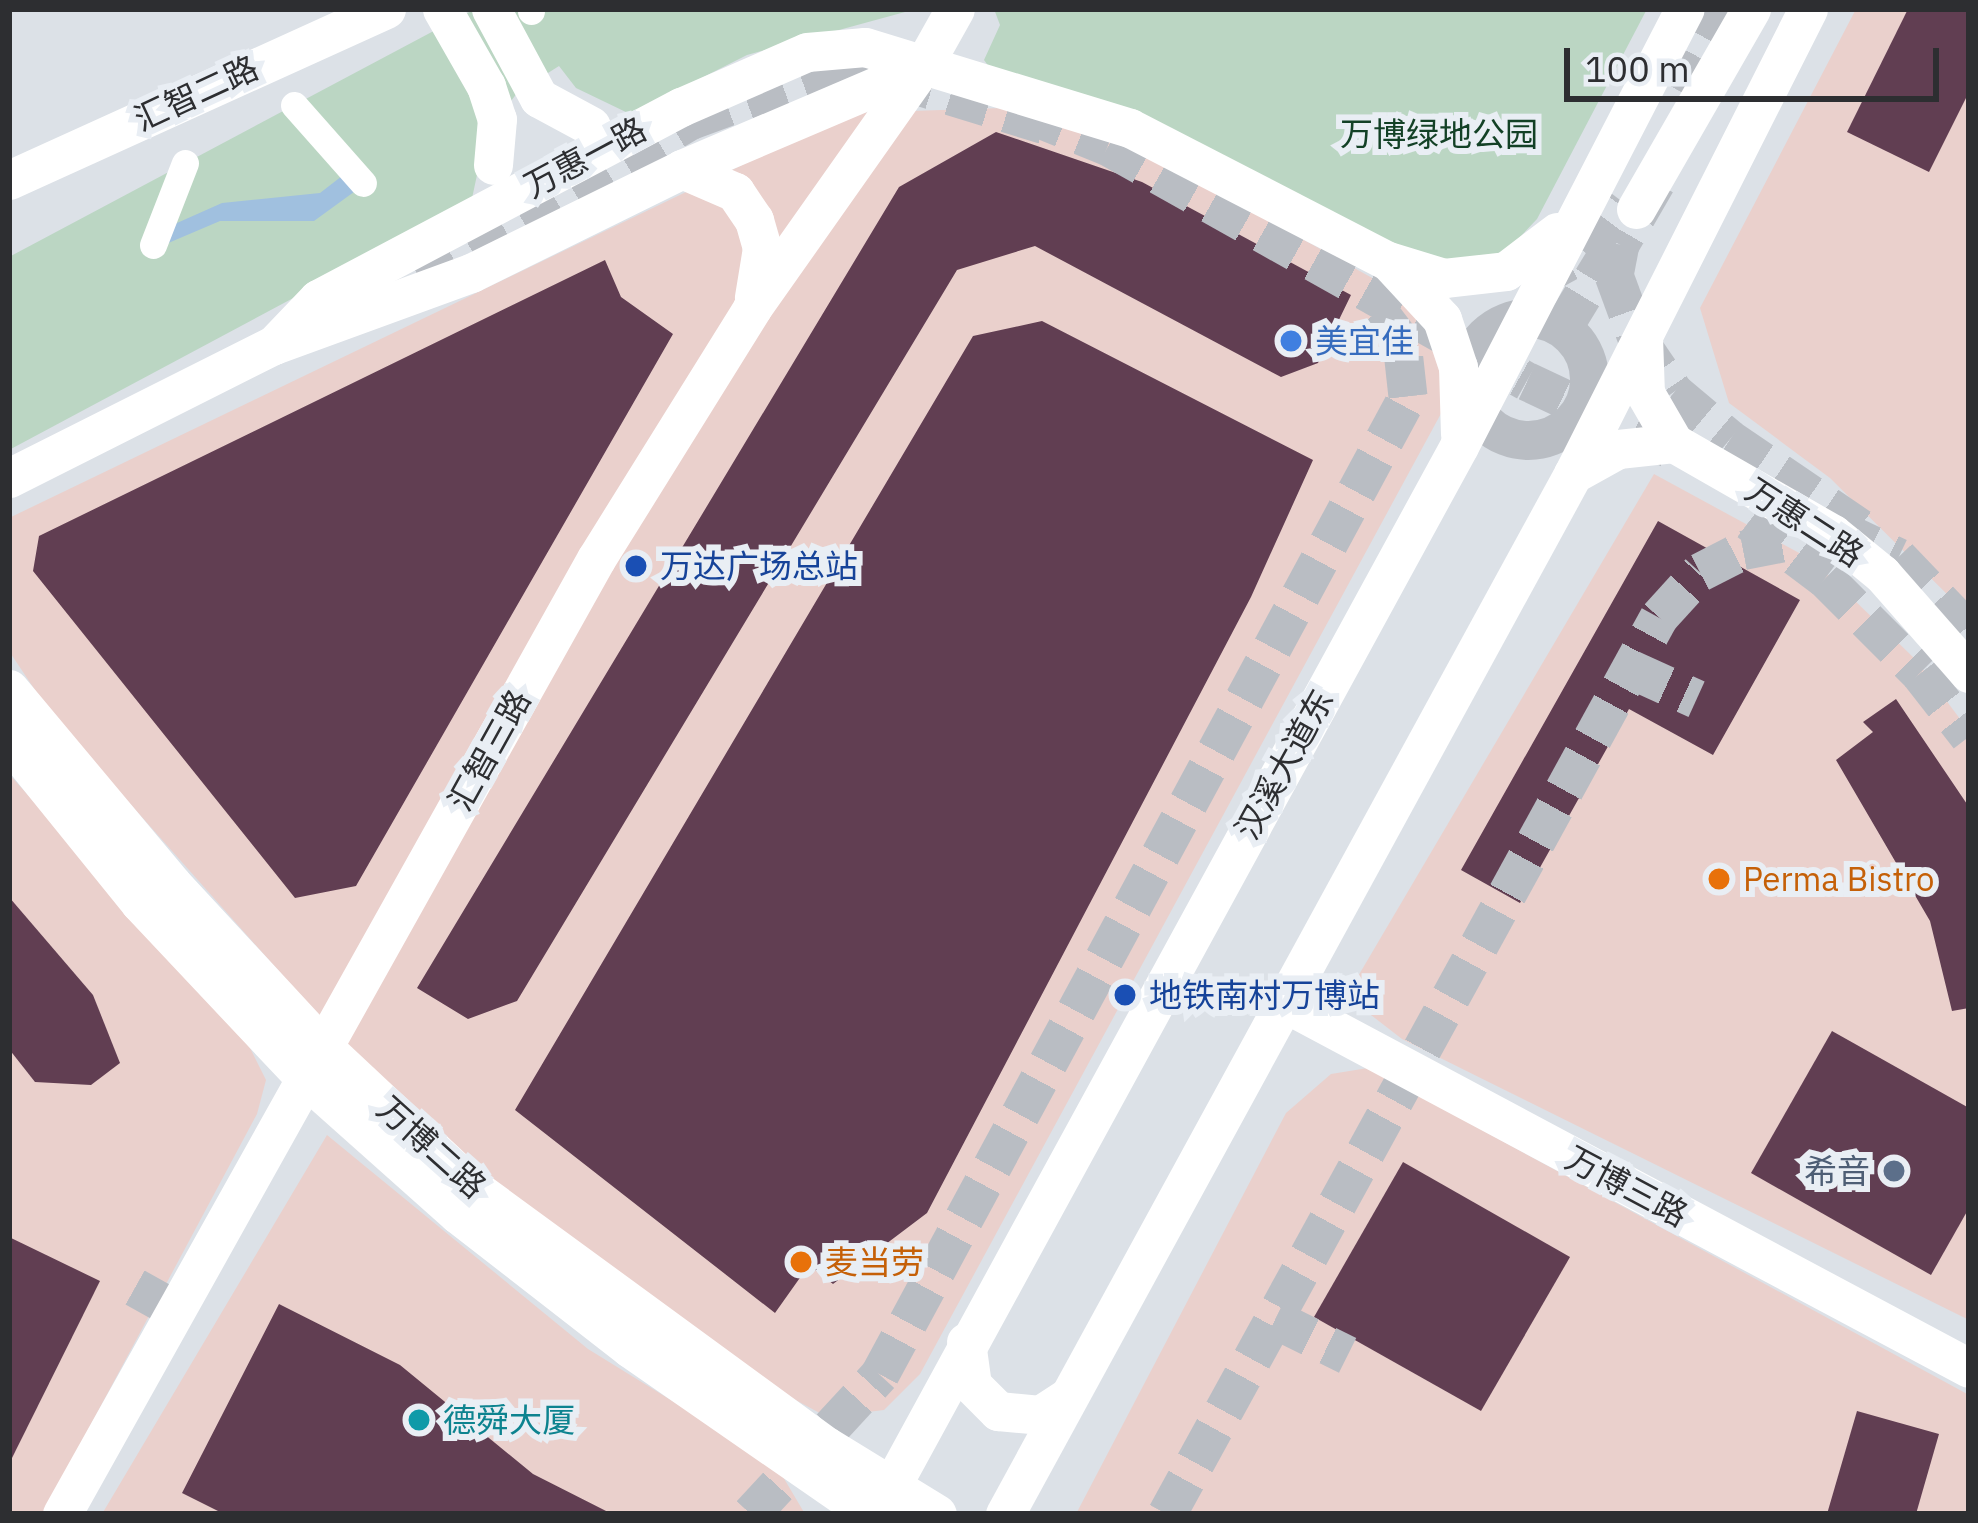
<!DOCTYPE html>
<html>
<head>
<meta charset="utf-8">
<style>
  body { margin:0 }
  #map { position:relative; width:1978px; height:1523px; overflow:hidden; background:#dce1e7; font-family:"IBM Plex Sans","Noto Sans SC",sans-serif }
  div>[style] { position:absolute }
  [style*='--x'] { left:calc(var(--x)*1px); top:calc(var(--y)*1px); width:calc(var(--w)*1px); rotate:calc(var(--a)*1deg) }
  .commercial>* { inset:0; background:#ead0cc }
  .green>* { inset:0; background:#bbd6c3 }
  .water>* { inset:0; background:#a0c0df }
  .building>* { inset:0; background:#613e52 }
  .secondary-tunnel>* { height:39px; margin-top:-19.5px; transform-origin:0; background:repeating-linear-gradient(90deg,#b9bdc3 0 39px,transparent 0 59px) }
  .secondary-tunnel>.ring { margin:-19.5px; padding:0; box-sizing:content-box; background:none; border:39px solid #b9bdc3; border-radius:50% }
  .street>* { height:27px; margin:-13.5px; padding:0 13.5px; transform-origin:13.5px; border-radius:13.5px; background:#fff }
  .secondary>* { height:39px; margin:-19.5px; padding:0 19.5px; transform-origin:19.5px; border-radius:19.5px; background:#fff }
  .dots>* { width:33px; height:33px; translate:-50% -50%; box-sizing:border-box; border:6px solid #e9eef4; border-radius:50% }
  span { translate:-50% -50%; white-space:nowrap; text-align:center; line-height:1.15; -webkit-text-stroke:12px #e9eef4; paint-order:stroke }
  .street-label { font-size:33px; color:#2d2e31 }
  .park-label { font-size:33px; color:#134126 }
  .shop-label { font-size:33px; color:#366cbe }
  .left { translate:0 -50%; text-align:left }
  .transit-label { font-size:33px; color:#164399 }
  .food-label { font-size:33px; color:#c56008 }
  .service-label { font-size:33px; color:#4e5e75 }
  .right { translate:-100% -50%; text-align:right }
  .culture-label { font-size:33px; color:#0d838f }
  .frame { position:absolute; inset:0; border:12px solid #2d2e31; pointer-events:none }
  .scale { position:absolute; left:1564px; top:48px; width:375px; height:54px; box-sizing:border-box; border:6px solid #2d2e31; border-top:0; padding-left:15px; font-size:36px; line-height:42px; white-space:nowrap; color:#2d2e31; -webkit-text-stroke:9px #e9eef4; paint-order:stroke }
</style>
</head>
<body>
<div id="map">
  <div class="commercial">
    <i style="clip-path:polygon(1856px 9px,1969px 9px,1969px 616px,1830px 478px,1729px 403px,1700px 308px)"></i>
    <i style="clip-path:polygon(1032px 107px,1109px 131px,1417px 303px,1439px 348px,1444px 408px,920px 1374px,884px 1410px,827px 1417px,746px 1373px,535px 1228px,339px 1039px,53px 717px,9px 651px,9px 518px,850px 113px)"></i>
    <i style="clip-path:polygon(1654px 474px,1814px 561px,1916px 660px,1969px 731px,1969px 1320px,1402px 1039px,1371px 1015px,1357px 978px)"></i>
    <i style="clip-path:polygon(9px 774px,242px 1032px,266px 1080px,257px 1114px,43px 1514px,9px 1514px)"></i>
    <i style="clip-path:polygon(1368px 1068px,1969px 1395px,1969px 1514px,1076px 1514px,1286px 1113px,1331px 1074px)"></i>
    <i style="clip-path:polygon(327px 1135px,588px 1349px,776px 1465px,805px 1514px,102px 1514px)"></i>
  </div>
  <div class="green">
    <i style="clip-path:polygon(475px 9px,916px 9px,747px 55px,630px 114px,576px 88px,559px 66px,518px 92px,486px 133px,471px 203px,9px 450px,9px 257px)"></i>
    <i style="clip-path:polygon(994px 9px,1647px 9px,1537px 219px,1504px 254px,1436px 272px,998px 79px,984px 60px,1000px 25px)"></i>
  </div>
  <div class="water">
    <i style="clip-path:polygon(342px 176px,358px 189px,314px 221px,220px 221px,166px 244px,168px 227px,222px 203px,320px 193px)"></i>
  </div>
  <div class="building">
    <i style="clip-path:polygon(1908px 9px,1969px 9px,1969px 92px,1929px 172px,1847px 132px)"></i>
    <i style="clip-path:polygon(996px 132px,1142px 182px,1351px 295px,1318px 363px,1281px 377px,1035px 246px,957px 270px,517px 1001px,468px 1019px,417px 988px,899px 187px)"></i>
    <i style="clip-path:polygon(605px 260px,621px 297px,673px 334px,356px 886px,295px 898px,33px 571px,39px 536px)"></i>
    <i style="clip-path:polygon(1042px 321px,1313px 460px,1251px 597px,927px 1213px,833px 1284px,809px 1265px,775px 1313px,515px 1110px,973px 336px)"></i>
    <i style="clip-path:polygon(1658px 521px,1800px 600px,1713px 755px,1629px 709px,1520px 903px,1461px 870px)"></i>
    <i style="clip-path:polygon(1896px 699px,1969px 807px,1969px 1008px,1952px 1011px,1930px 921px,1836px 760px,1873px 732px,1863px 722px)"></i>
    <i style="clip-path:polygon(9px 897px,93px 995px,120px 1063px,91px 1085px,35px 1082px,9px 1049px)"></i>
    <i style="clip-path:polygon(1832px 1031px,1969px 1108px,1969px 1208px,1931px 1275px,1751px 1173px)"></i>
    <i style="clip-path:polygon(1403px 1162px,1570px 1257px,1481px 1411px,1314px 1317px)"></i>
    <i style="clip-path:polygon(9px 1237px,100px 1281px,9px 1464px)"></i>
    <i style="clip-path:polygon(279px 1304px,400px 1365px,533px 1474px,612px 1514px,224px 1514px,182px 1493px)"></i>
    <i style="clip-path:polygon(1857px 1411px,1939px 1434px,1916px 1514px,1827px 1514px)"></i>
  </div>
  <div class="secondary-tunnel">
    <i style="--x:894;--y:78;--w:163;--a:17.1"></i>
    <i style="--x:1682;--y:92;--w:94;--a:-61.5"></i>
    <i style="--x:1026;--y:113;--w:88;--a:21.9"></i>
    <i style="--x:1108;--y:146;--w:480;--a:29.3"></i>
    <i style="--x:1527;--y:381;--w:165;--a:25.2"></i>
    <i style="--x:1656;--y:182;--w:72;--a:120.1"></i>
    <i style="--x:1620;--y:244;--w:32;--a:101"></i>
    <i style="--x:1614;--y:275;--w:67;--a:69.9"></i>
    <i style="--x:1637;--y:338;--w:65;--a:55.6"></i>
    <i style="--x:1674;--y:392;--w:73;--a:40"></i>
    <i style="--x:1730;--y:439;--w:172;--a:34.3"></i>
    <i style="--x:421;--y:280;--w:314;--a:-30.7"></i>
    <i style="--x:691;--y:120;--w:155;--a:-20.4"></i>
    <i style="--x:836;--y:66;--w:85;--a:6.8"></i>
    <i style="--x:1534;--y:280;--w:58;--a:-28.8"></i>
    <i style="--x:1585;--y:252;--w:63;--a:-52.8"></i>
    <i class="ring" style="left:1467px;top:318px;width:83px;height:83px"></i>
    <i style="--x:1562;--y:329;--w:105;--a:-58.6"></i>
    <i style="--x:1749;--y:521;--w:95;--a:36.9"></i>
    <i style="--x:1825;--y:578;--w:134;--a:45"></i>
    <i style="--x:1920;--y:673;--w:80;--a:52.1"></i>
    <i style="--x:1837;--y:528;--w:68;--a:25.4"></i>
    <i style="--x:1898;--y:557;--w:103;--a:46.2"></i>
    <i style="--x:1631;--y:669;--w:72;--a:24.4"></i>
    <i style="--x:135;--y:1287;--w:57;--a:29.2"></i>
    <i style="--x:1275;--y:1319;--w:81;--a:26.3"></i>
    <i style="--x:751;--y:1514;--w:190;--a:-47.3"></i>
    <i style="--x:880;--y:1374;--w:1111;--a:-61.64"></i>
    <i style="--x:1408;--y:396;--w:54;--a:-96.3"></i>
    <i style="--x:1402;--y:342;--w:58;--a:-127.3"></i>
    <i style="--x:1167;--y:1514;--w:1023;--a:-61.26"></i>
    <i style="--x:1659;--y:617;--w:61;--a:-47.7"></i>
    <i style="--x:1700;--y:572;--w:48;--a:-27.1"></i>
    <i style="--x:1743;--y:550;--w:43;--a:-10.8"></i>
  </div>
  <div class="street">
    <i style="--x:531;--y:9;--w:2;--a:90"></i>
    <i style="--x:294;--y:105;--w:104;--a:48.5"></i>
    <i style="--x:153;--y:245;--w:88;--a:-68.7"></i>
  </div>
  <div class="secondary">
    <i style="--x:442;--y:9;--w:89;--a:60.3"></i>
    <i style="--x:486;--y:86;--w:35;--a:72"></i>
    <i style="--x:497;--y:119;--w:46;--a:95"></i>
    <i style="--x:491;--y:9;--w:101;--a:61.7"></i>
    <i style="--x:539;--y:98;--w:59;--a:28.3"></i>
    <i style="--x:682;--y:169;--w:58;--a:23.5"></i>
    <i style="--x:735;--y:192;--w:34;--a:56"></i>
    <i style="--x:754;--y:220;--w:29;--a:74"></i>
    <i style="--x:762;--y:248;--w:50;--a:99.3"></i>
    <i style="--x:9;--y:180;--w:414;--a:-24.4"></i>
    <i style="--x:1636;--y:209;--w:231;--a:-60.1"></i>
    <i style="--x:1391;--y:264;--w:75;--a:47.2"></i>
    <i style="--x:1442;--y:319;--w:51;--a:71.6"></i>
    <i style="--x:1458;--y:367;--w:67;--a:88.3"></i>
    <i style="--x:1643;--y:337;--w:56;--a:88"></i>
    <i style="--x:1645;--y:393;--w:58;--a:59.9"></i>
    <i style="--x:1674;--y:443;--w:183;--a:29.8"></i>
    <i style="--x:1833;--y:534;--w:63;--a:39.2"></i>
    <i style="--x:1882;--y:574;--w:132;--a:48.7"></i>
    <i style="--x:274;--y:345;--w:64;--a:-46.3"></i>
    <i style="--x:318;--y:299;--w:411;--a:-27.9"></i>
    <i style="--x:681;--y:107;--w:137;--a:-23.6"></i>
    <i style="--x:807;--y:52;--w:58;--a:-4.9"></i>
    <i style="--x:865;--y:47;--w:277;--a:17"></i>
    <i style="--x:1130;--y:128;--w:290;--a:27.3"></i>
    <i style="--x:1388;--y:261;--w:59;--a:16.9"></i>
    <i style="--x:1444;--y:278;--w:62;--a:-6.4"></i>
    <i style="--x:1506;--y:271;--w:64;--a:-37.4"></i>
    <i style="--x:1573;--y:474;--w:51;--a:-29.1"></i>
    <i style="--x:1618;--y:449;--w:56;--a:-6.1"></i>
    <i style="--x:9;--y:478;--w:297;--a:-26.7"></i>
    <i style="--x:274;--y:345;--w:210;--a:-20.1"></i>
    <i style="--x:471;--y:273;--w:235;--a:-26.2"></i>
    <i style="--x:682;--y:169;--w:262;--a:-23.1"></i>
    <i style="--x:9;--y:689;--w:254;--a:50.1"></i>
    <i style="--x:172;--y:884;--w:221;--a:47.2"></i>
    <i style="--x:322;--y:1046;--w:211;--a:43.1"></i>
    <i style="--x:476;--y:1190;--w:434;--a:36.2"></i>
    <i style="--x:826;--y:1446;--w:130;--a:31.5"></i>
    <i style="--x:9;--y:741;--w:208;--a:51"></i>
    <i style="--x:140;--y:903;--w:239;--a:46.7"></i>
    <i style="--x:304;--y:1077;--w:206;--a:41.7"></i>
    <i style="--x:458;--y:1214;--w:218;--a:37.9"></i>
    <i style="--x:630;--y:1348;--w:292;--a:34.7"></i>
    <i style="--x:1285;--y:1003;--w:775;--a:28.09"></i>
    <i style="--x:966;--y:1342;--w:43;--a:82.1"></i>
    <i style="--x:972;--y:1385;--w:37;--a:45"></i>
    <i style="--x:998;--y:1411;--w:42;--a:5.4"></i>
    <i style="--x:1040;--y:1415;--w:33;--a:-33"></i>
    <i style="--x:62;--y:1514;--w:1094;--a:-60.79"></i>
    <i style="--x:596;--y:559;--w:296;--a:-58.1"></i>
    <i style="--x:752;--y:308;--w:296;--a:-54.8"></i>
    <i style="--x:923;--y:66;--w:65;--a:-60.7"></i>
    <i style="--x:876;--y:1514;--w:1217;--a:-61.37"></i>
    <i style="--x:1459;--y:446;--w:492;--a:-62.7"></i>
    <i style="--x:1005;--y:1514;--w:1185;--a:-61.36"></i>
    <i style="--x:1573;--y:474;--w:521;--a:-63.19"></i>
  </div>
  <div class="dots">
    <i style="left:1291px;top:341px;background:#3f7fe0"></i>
    <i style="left:636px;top:566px;background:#1a4fb4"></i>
    <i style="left:1719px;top:879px;background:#e8710a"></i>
    <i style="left:1125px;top:995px;background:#1a4fb4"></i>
    <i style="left:1894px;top:1171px;background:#5c6f8a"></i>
    <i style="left:801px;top:1262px;background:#e8710a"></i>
    <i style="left:419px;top:1420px;background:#0f9aa8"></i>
  </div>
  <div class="street-label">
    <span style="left:196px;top:93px;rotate:-25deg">汇智二路</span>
    <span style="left:585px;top:157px;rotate:-28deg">万惠一路</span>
    <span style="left:1805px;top:522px;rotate:33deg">万惠二路</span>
    <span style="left:489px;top:750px;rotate:-61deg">汇智三路</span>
    <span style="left:1284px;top:764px;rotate:-61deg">汉溪大道东</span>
    <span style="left:432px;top:1147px;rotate:42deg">万博二路</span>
    <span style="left:1627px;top:1186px;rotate:28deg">万博三路</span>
  </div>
  <div class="park-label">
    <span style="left:1439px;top:134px">万博绿地公园</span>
  </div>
  <div class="shop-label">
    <span class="left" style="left:1315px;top:341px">美宜佳</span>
  </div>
  <div class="transit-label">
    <span class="left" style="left:660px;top:566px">万达广场总站</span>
    <span class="left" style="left:1149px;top:995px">地铁南村万博站</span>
  </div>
  <div class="food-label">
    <span class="left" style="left:1743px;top:879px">Perma Bistro</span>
    <span class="left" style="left:825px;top:1262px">麦当劳</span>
  </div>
  <div class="service-label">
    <span class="right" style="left:1870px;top:1171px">希音</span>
  </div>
  <div class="culture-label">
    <span class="left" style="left:443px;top:1420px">德舜大厦</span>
  </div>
  <div class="frame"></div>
  <div class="scale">100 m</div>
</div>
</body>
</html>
